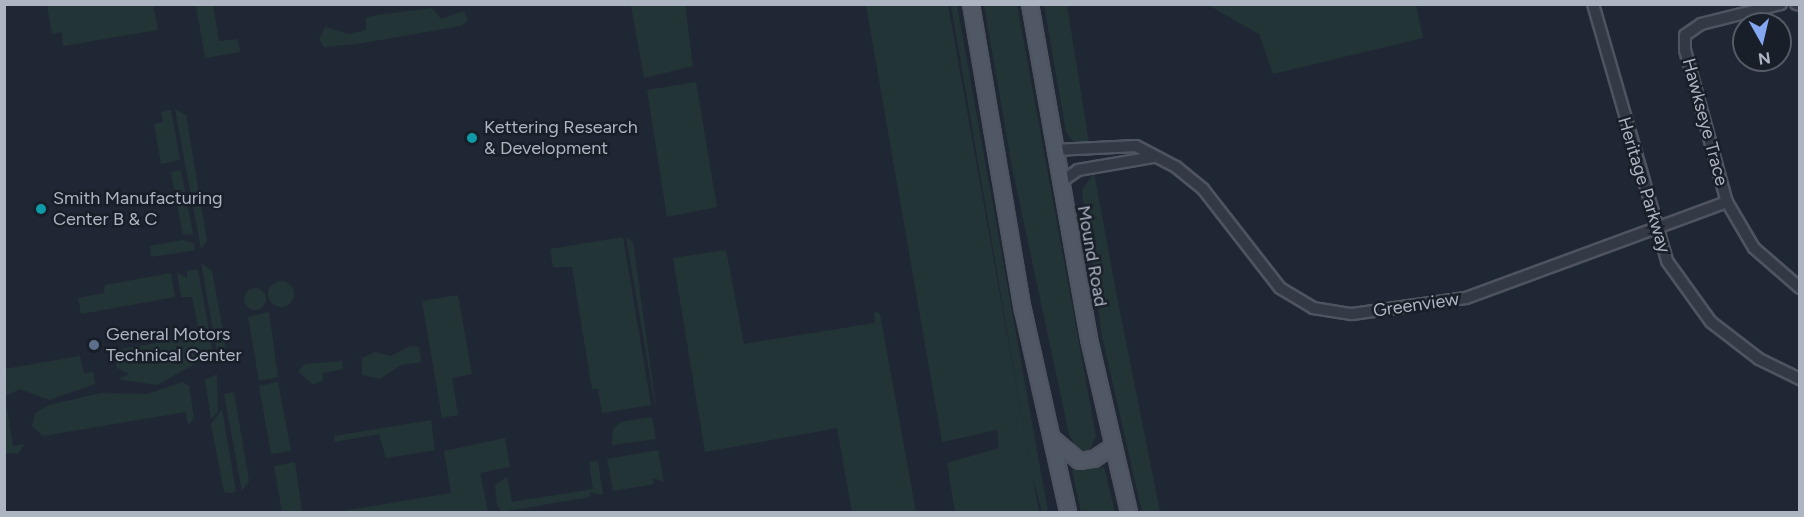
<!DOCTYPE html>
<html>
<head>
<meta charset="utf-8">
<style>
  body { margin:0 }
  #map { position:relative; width:1804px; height:517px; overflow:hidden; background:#202734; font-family:Figtree,sans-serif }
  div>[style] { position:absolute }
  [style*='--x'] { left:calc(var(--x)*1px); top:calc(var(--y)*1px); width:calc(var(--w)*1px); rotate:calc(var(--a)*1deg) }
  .green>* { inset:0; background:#233436 }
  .round { border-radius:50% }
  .roads { filter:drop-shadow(2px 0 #4e5460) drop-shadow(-2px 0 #4e5460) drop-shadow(0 2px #4e5460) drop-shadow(0 -2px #4e5460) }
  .minor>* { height:10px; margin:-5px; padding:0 5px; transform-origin:5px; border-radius:5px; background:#333945 }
  .major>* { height:14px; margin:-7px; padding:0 7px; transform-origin:7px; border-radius:7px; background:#515865 }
  .dots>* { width:16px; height:16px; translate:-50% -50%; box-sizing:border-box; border:3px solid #191f29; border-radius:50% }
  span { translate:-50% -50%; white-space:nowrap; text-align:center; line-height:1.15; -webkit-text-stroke:5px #191f29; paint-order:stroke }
  .street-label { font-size:18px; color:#adb4c2 }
  .poi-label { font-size:18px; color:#adb4c2 }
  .left { translate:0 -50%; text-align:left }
  .frame { position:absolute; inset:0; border:6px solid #adb4c2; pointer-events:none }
  .north { position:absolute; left:1732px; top:12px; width:60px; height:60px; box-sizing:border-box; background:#191f29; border:2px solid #545b66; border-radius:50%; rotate:172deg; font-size:16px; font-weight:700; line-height:24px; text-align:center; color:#adb4c2 }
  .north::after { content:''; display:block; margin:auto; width:21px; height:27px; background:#83a7f0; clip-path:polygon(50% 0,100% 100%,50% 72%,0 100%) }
</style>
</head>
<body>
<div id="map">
  <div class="green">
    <i style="clip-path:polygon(47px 5px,153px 5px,158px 30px,63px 46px,62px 32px,52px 34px)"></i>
    <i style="clip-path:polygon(196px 5px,213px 5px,219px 41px,238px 39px,240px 52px,205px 58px)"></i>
    <i style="clip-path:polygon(631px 5px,685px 5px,693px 66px,644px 78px)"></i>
    <i style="clip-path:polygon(866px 5px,948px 5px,1039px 512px,955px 512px,947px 463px,999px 448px,997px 430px,942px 442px)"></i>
    <i style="clip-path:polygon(951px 5px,957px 5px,1048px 512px,1042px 512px,1032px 475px)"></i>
    <i style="clip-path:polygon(984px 5px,1017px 5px,1096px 436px,1089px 452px,1077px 449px,1069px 434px,1012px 167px)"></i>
    <i style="clip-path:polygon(1044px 5px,1067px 5px,1089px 143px,1074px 143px,1066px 132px)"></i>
    <i style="clip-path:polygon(1208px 5px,1416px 5px,1423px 38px,1273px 74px,1259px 34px)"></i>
    <i style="clip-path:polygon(432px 8px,441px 19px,464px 11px,468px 20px,461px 26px,357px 44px,324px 47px,319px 39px,325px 27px,349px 34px,366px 30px,366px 18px,376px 15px)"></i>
    <i style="clip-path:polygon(696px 82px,717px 207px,667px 217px,647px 90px)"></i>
    <i style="clip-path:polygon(175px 109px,186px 115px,207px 241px,201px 249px)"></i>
    <i style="clip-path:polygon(171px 110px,180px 160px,161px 164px,154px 124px,163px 122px,161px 112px)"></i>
    <i style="clip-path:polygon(181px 170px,193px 234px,183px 235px,171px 172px)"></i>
    <i style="clip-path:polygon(1094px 173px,1118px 302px,1160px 512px,1142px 512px,1102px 336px,1082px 190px)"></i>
    <i style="clip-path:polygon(623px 237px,651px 405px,602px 413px,598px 389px,592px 389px,572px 267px,553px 267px,550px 249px)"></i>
    <i style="clip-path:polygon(626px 237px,633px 242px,656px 406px,655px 405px)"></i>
    <i style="clip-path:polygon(183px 240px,194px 243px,195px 250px,151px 257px,150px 246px)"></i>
    <i style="clip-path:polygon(726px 250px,744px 344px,875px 323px,874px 311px,880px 314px,916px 512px,852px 512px,837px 428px,705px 452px,673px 258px)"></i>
    <i style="clip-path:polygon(201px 263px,212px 271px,226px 348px,218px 357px)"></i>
    <i style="clip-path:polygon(198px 269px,213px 354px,157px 385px,118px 379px,130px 374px,117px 368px,114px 350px,200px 336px,192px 297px,181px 297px,177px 272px,187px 278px,187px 271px)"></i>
    <i style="clip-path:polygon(171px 273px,175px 297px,81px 314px,78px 298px,104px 293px,105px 285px)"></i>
    <i class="round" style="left:268px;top:281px;width:26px;height:26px"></i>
    <i class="round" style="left:244px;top:288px;width:22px;height:22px"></i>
    <i style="clip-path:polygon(458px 295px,472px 374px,452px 378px,458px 415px,442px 418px,422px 301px)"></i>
    <i style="clip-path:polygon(269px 312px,278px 377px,259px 381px,248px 317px)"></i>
    <i style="clip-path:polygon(411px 346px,419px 347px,421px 362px,401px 365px,380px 379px,362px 375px,362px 358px,375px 352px,391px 356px)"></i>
    <i style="clip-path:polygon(80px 356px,84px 373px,93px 372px,95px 384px,49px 400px,20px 389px,5px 396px,13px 446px,25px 444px,18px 454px,6px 453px,4px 450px,5px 369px)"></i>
    <i style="clip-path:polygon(342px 361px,343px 369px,323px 373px,323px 380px,313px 385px,298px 371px,305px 364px)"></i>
    <i style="clip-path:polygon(217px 374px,218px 412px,211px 419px,205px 380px)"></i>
    <i style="clip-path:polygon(183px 382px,189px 386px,194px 418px,188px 425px,186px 412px,43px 436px,32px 426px,35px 413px,49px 405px,101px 393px,147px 394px)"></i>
    <i style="clip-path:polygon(278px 382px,291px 451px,271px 454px,259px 386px)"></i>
    <i style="clip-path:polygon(234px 392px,249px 481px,242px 491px,224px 394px)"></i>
    <i style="clip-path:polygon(222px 409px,236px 492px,230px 493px,224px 492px,211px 424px)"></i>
    <i style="clip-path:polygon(652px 417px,656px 439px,612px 445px,613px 429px,621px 422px)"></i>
    <i style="clip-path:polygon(431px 420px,435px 450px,386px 458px,379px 434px,335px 442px,334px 436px)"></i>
    <i style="clip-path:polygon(505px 438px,510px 467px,480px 473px,488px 512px,337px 512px,451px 493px,444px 451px)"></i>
    <i style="clip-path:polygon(658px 450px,664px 482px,653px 478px,654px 484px,613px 491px,607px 459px)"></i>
    <i style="clip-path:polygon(598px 461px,603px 495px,590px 492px,590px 497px,501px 512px,497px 505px,495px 485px,507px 477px,512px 502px,593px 489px,589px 462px)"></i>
    <i style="clip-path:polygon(295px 462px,302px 512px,282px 512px,274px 466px)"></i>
    <i style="clip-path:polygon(1104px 467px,1115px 512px,1081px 512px,1072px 470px)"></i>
  </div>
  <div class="roads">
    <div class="minor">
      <i style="--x:1593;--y:4;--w:267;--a:73.9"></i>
      <i style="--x:1667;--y:261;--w:75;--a:54.2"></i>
      <i style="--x:1711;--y:322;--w:61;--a:37.6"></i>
      <i style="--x:1759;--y:359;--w:46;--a:26"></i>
      <i style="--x:1781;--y:4;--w:82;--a:166"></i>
      <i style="--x:1701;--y:24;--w:19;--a:145"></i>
      <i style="--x:1685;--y:35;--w:15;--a:90"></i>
      <i style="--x:1685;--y:50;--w:158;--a:74.6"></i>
      <i style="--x:1727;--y:202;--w:53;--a:59.6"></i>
      <i style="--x:1754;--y:248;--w:61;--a:41"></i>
      <i style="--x:1796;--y:4;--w:4;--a:14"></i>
      <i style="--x:1055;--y:150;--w:81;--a:-2.8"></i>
      <i style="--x:1136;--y:146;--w:45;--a:27.7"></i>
      <i style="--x:1176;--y:167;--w:35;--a:39"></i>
      <i style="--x:1203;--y:189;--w:125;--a:52.1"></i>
      <i style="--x:1280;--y:288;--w:39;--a:31"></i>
      <i style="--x:1313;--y:308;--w:39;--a:9"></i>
      <i style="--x:1352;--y:314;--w:115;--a:-8"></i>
      <i style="--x:1466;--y:298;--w:278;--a:-20.2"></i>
      <i style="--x:1061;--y:182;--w:21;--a:-35"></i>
      <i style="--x:1078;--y:170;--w:76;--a:-9.8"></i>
    </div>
    <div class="major">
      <i style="--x:971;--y:4;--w:310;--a:80.4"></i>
      <i style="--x:1023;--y:310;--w:207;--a:77.4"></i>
      <i style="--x:1030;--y:4;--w:340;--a:80"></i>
      <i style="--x:1089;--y:339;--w:178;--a:77"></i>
      <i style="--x:1052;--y:438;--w:35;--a:40"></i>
      <i style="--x:1079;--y:461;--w:15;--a:-8"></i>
      <i style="--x:1094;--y:459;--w:22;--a:-34"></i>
    </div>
  </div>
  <div class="dots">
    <i style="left:472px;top:138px;background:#0f9aa8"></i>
    <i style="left:41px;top:209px;background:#0f9aa8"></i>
    <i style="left:94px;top:345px;background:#5c6f8a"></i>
  </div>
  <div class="street-label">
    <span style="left:1705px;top:122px;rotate:75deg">Hawkseye Trace</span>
    <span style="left:1644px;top:185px;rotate:73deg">Heritage Parkway</span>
    <span style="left:1092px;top:256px;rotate:80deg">Mound Road</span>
    <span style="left:1416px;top:305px;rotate:-8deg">Greenview</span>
  </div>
  <div class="poi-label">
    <span class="left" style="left:484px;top:138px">Kettering Research<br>&amp; Development</span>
    <span class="left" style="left:53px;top:209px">Smith Manufacturing<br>Center B &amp; C</span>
    <span class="left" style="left:106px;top:345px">General Motors<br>Technical Center</span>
  </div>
  <div class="frame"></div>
  <div class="north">N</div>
</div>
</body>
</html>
